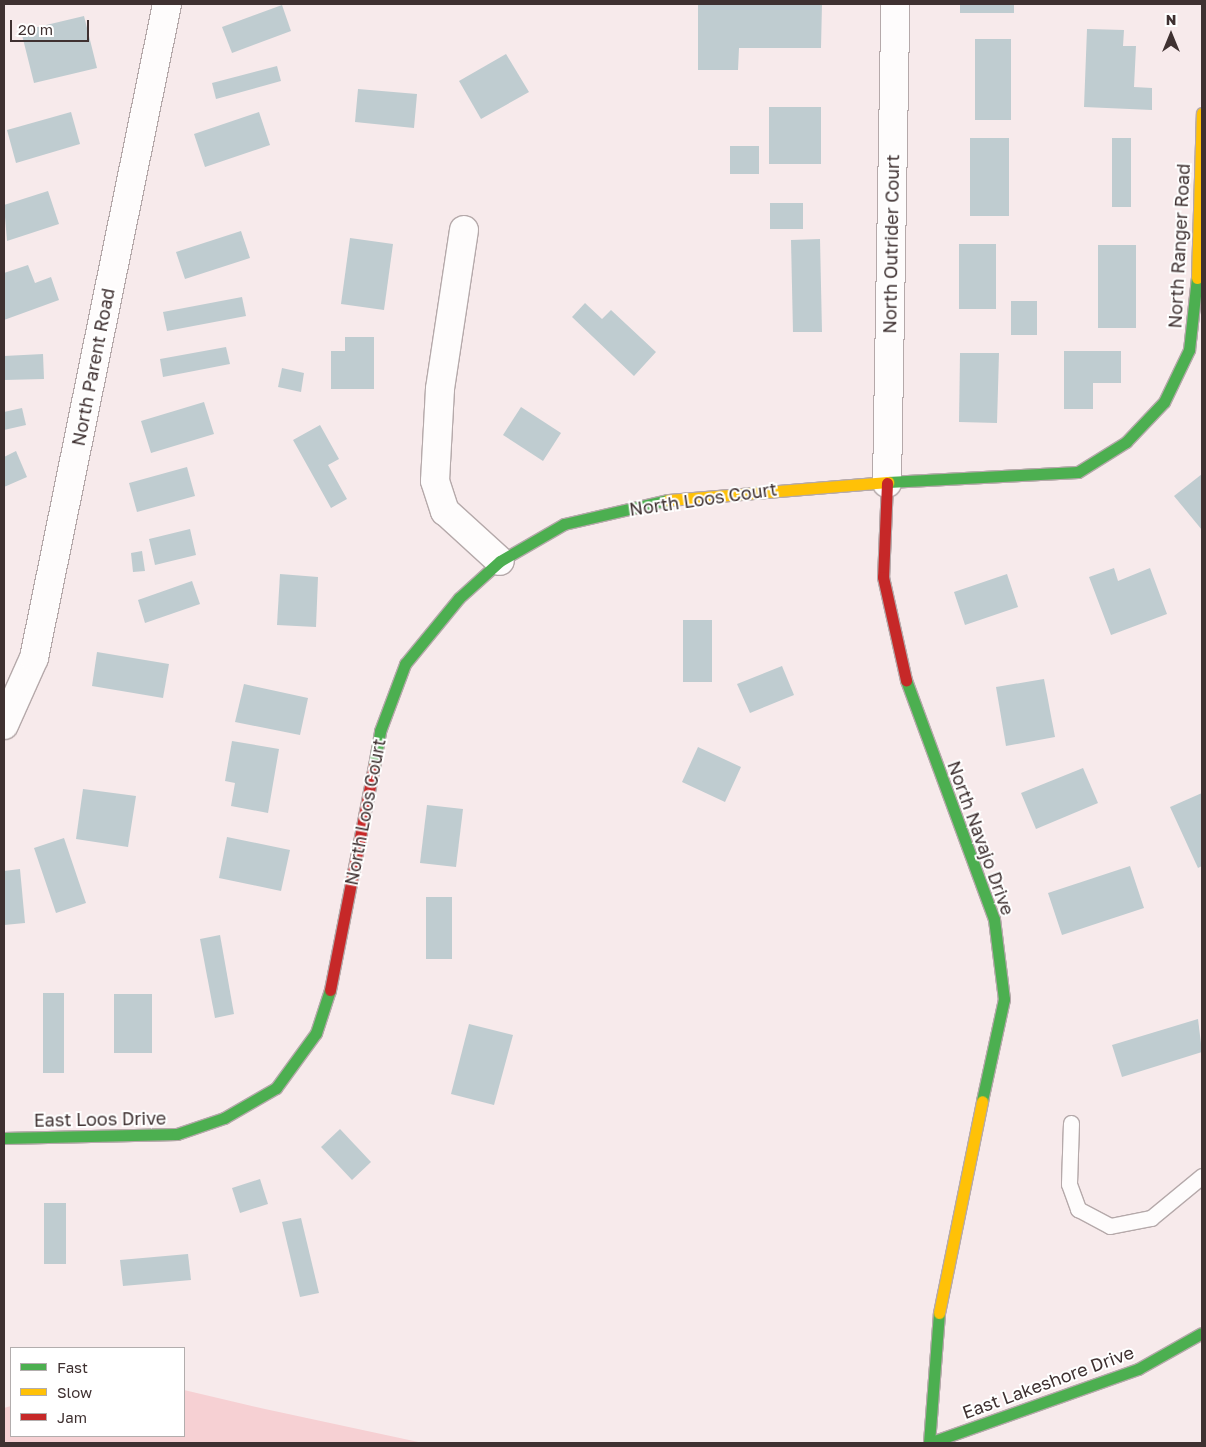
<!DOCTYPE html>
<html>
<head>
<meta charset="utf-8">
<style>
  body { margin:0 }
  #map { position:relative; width:1206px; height:1447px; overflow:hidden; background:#f7eaeb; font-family:"Golos Text",sans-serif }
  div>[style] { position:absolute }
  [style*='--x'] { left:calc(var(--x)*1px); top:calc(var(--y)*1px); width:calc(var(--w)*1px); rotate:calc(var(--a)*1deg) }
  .green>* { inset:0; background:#f6d0d3 }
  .building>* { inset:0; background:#bfccd0 }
  .roads { filter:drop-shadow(1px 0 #b5a9aa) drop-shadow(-1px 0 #b5a9aa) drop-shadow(0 1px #b5a9aa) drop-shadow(0 -1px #b5a9aa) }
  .lane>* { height:15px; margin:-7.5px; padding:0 7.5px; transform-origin:7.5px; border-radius:7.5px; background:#fefcfc }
  .street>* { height:28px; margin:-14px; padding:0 14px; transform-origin:14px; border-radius:14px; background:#fefcfc }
  .fast>* { height:11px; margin:-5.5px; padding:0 5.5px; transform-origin:5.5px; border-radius:5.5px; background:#4caf50 }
  .slow>* { height:11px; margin:-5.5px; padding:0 5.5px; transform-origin:5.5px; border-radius:5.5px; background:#ffc107 }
  .jam>* { height:11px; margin:-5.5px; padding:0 5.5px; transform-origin:5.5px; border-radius:5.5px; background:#c62828 }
  span { translate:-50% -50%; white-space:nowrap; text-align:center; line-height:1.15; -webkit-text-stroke:4px #fff; paint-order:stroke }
  .street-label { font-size:18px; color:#3f3131 }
  .frame { position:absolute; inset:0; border:5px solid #3f3131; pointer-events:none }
  .legend { position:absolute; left:10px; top:1347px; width:175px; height:90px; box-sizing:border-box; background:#fff; border:1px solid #b2adad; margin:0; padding:6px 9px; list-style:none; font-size:15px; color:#3f3131 }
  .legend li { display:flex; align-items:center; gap:10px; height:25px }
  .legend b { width:25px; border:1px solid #b2adad }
  .north { position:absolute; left:1146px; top:10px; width:50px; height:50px; -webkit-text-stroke:4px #fff; paint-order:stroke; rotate:0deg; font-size:14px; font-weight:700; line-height:20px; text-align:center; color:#3f3131 }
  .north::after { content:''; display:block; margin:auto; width:18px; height:22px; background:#3f3131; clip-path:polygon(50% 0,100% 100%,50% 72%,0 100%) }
  .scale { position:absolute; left:10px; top:20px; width:79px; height:22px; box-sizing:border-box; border:2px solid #3f3131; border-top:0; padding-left:6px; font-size:15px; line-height:18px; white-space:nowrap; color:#3f3131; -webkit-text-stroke:4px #fff; paint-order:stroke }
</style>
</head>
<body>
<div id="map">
  <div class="green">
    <i style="clip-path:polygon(184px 1390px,265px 1409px,423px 1443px,4px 1443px,4px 1408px,11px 1406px,11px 1436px,184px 1436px)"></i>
  </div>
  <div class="building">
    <i style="clip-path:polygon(698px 4px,822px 4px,821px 48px,739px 48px,738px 70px,698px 70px)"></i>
    <i style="clip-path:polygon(960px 4px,1014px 4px,1014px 13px,960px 13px)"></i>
    <i style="clip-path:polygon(282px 5px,291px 31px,232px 53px,222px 27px)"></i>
    <i style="clip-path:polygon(84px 16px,97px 68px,34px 83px,21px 31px)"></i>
    <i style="clip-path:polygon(1087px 29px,1124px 30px,1123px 46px,1136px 46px,1134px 87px,1152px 88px,1152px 110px,1084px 107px)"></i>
    <i style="clip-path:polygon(975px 39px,1011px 39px,1011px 120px,975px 120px)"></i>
    <i style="clip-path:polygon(506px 54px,529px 92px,481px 119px,459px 81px)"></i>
    <i style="clip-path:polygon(277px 66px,281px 81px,216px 99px,212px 83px)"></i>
    <i style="clip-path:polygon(358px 89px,417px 94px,414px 128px,355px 122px)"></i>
    <i style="clip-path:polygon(769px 107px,821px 107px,821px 164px,769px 164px)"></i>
    <i style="clip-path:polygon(71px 112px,80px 144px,16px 163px,7px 130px)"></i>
    <i style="clip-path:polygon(259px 112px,270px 145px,205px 167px,194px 134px)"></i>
    <i style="clip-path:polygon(970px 138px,1009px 138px,1009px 216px,970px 216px)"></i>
    <i style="clip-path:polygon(1112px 138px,1131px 138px,1131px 207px,1112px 207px)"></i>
    <i style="clip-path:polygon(730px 146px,759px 146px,759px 174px,730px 174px)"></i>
    <i style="clip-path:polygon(48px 191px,59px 224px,7px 241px,4px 205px)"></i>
    <i style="clip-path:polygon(770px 203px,803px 203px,803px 229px,770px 229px)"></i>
    <i style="clip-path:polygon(241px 231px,250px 258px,185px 279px,176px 252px)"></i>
    <i style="clip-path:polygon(350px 238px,393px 244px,384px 310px,341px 304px)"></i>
    <i style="clip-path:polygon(820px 239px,822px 332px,793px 332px,791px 240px)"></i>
    <i style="clip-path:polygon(959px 244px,996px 244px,996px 309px,959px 309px)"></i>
    <i style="clip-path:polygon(1098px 245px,1136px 245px,1136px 328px,1098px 328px)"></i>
    <i style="clip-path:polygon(28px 265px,35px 283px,51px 277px,59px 300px,4px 320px,4px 273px)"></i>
    <i style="clip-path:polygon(242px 297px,246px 316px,167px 331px,163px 312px)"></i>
    <i style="clip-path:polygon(1011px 301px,1037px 301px,1037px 335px,1011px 335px)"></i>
    <i style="clip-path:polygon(585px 303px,602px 319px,611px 310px,656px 352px,634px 376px,572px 317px)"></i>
    <i style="clip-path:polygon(345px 337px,374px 337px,374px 389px,331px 389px,331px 351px,345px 351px)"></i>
    <i style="clip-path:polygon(226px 347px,230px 364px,163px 377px,160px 359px)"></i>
    <i style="clip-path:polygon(1064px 351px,1121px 351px,1121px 383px,1093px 383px,1093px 409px,1064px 409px)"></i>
    <i style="clip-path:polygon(960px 353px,999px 353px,997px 423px,959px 422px)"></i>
    <i style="clip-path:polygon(43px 354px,44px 379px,4px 380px,4px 356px)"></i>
    <i style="clip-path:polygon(282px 368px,304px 373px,301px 392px,278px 387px)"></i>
    <i style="clip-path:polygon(204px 402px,214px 434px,151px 453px,141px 421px)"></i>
    <i style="clip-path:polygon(521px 407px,561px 433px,543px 461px,503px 435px)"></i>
    <i style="clip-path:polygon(22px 408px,26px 425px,4px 430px,4px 412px)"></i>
    <i style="clip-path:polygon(320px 425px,339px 459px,328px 465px,347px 499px,331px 508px,293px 440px)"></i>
    <i style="clip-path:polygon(16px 451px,27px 477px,4px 487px,4px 457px)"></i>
    <i style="clip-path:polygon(187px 467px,195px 496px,137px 512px,129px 483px)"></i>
    <i style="clip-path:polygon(1202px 474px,1202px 530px,1174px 496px)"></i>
    <i style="clip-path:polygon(190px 529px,196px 555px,155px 565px,149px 539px)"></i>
    <i style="clip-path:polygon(142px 551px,145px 571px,133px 572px,131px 553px)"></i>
    <i style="clip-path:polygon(1114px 568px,1118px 581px,1150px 568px,1167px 614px,1111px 635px,1089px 577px)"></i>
    <i style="clip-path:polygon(280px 574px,318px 577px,316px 627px,277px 625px)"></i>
    <i style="clip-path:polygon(1007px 574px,1018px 607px,965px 625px,954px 592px)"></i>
    <i style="clip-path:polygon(192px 581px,200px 604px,145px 623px,138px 600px)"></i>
    <i style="clip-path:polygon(683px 620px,712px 620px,712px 682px,683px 682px)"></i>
    <i style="clip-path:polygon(97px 652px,169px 664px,163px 698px,92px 686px)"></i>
    <i style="clip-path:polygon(782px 666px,794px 695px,750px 713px,737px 684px)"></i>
    <i style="clip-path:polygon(1044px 679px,1055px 737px,1006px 746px,996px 687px)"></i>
    <i style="clip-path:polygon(244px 684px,308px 698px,300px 735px,235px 722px)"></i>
    <i style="clip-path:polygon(232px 741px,279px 749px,268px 813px,231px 806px,235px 783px,225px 781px)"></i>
    <i style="clip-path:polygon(698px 747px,741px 767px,725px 802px,682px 782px)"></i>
    <i style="clip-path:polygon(1083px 768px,1098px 803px,1036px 829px,1021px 793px)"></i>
    <i style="clip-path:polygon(83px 789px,136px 796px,128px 847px,76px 839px)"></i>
    <i style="clip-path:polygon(1202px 793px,1202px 866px,1198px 868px,1170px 807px)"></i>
    <i style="clip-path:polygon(427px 805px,463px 809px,456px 867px,420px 863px)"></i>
    <i style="clip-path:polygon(227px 837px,290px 850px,281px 891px,219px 878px)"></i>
    <i style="clip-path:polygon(64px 838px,86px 903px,56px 913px,34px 848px)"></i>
    <i style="clip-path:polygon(1130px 866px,1144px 908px,1062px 935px,1048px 893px)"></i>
    <i style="clip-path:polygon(20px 869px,25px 923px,4px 925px,4px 871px)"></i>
    <i style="clip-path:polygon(426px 897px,452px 897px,452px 959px,426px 959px)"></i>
    <i style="clip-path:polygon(220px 935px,234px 1014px,215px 1018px,200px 939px)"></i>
    <i style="clip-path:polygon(43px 993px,64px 993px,64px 1073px,43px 1073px)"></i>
    <i style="clip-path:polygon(114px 994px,152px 994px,152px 1053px,114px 1053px)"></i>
    <i style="clip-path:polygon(1198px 1019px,1202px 1052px,1122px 1077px,1112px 1045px)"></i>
    <i style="clip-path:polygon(469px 1024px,513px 1035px,494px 1105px,451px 1094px)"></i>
    <i style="clip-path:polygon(340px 1129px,371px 1162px,352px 1180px,321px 1147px)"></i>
    <i style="clip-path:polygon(260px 1179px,268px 1204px,240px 1213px,232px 1188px)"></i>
    <i style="clip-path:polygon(44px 1203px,66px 1203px,66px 1264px,44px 1264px)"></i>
    <i style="clip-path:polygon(301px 1218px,319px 1293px,300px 1297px,282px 1222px)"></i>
    <i style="clip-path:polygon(188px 1254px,191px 1280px,123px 1286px,120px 1260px)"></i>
  </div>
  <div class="roads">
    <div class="lane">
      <i style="--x:1071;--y:1123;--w:61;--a:91.9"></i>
      <i style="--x:1069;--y:1184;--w:27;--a:70"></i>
      <i style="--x:1078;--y:1209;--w:36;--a:28"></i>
      <i style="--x:1110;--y:1226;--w:42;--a:-11"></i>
      <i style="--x:1151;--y:1218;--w:66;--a:-39.5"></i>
    </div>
    <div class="street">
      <i style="--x:464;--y:230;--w:161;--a:98.6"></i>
      <i style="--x:440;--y:389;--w:92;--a:93.1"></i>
      <i style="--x:435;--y:481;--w:32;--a:72"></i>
      <i style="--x:445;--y:511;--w:74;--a:42.3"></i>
      <i style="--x:887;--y:483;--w:479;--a:-89"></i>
      <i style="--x:4;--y:725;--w:73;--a:-65.9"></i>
      <i style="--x:34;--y:658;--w:667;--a:-78.5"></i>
    </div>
    <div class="fast">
      <i style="--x:888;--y:482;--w:190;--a:-3"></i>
      <i style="--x:1078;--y:472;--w:57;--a:-32"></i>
      <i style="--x:1126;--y:442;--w:55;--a:-46.5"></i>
      <i style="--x:1164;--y:402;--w:58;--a:-64.3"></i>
      <i style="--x:1189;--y:350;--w:72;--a:-83.7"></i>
      <i style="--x:906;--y:680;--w:255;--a:69.8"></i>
      <i style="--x:994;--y:919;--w:81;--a:82.9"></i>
      <i style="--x:1004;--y:999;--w:104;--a:102.2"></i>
      <i style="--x:374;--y:766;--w:36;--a:-80"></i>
      <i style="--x:380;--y:731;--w:72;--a:-69.5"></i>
      <i style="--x:405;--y:664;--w:85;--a:-50.7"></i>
      <i style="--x:459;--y:598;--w:55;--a:-42.1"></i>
      <i style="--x:500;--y:561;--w:74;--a:-30"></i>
      <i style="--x:564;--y:524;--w:107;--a:-13"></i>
      <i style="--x:4;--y:1138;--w:173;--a:-1.3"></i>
      <i style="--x:177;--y:1134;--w:50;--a:-18.8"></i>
      <i style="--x:224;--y:1118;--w:60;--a:-30"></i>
      <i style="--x:276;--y:1088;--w:68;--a:-54"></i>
      <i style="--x:316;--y:1033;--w:45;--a:-72"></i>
      <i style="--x:929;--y:1443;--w:130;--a:-85.6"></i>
      <i style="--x:929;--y:1443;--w:222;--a:-19.5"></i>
      <i style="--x:1138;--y:1369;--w:73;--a:-29.4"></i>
    </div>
    <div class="slow">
      <i style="--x:1197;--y:278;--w:165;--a:-88.3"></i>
      <i style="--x:668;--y:500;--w:221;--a:-4.7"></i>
      <i style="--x:939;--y:1313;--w:216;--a:-78.5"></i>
    </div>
    <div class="jam">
      <i style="--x:887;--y:483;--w:94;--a:92.4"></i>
      <i style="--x:883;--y:577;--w:106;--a:77.4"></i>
      <i style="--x:330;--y:990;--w:228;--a:-78.9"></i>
    </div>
  </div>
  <div class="street-label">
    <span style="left:891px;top:244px;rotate:-89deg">North Outrider Court</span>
    <span style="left:1179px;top:246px;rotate:-87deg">North Ranger Road</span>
    <span style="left:93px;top:367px;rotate:-79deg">North Parent Road</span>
    <span style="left:703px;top:499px;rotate:-8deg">North Loos Court</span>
    <span style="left:365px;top:812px;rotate:-79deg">North Loos Court</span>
    <span style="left:981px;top:838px;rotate:70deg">North Navajo Drive</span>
    <span style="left:100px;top:1119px;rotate:-1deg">East Loos Drive</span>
    <span style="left:1048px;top:1382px;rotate:-20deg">East Lakeshore Drive</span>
  </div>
  <div class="frame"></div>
  <ul class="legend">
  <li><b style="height:6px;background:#4caf50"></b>Fast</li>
  <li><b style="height:6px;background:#ffc107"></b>Slow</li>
  <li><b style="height:6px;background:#c62828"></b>Jam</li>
  </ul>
  <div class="north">N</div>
  <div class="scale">20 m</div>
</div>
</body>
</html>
